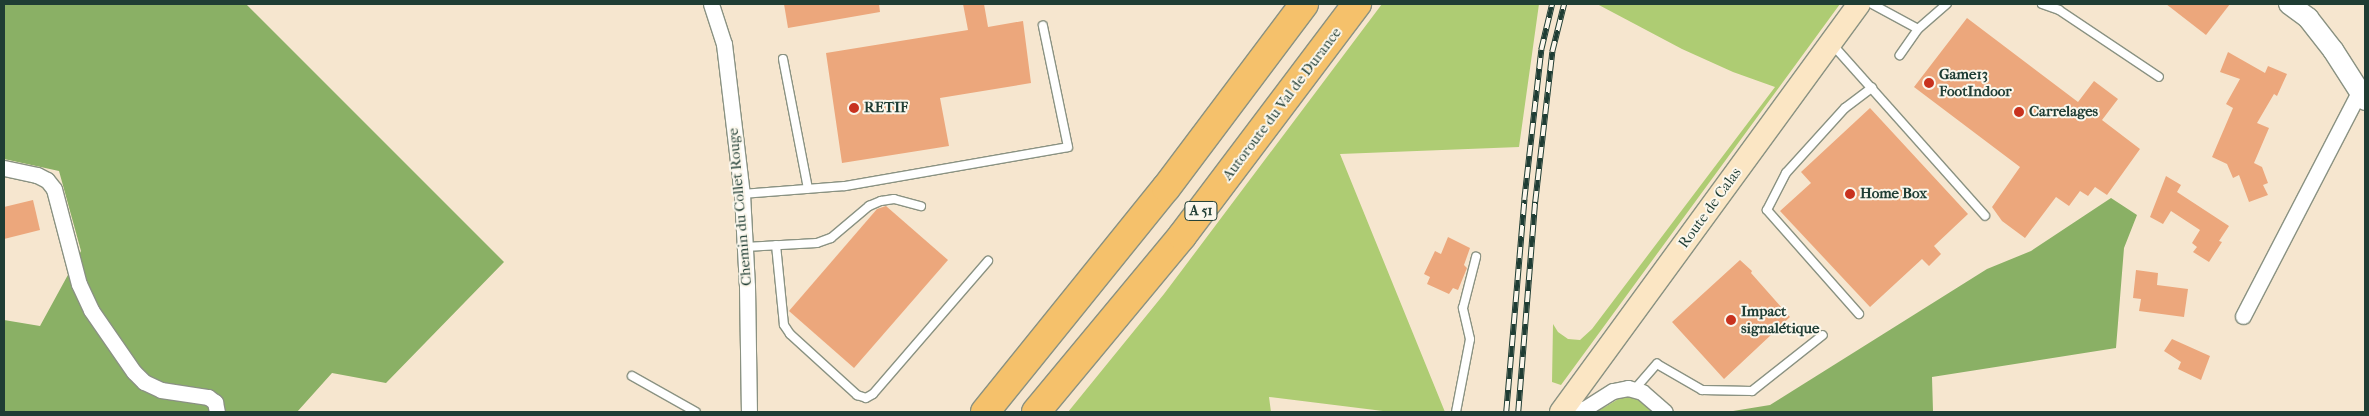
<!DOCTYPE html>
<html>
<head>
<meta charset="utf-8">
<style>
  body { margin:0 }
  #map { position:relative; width:2369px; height:416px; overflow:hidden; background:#f6e6cf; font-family:"IM FELL French Canon",serif }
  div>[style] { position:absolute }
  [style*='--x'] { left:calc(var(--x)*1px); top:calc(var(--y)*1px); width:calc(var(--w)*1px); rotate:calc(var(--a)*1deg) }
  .green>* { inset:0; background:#aecc73 }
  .forest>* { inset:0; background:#8ab065 }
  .building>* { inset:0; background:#eca77c }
  .roads { filter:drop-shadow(1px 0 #8a9282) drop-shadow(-1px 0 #8a9282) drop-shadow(0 1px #8a9282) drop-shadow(0 -1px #8a9282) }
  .service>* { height:8px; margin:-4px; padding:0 4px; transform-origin:4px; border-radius:4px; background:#fff }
  .minor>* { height:15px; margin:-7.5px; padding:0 7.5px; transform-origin:7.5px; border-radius:7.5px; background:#fff }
  .tertiary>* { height:20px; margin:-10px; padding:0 10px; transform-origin:10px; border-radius:10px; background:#fff }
  .secondary>* { height:22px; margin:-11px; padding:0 11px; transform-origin:11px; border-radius:11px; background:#fbe6c4 }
  .motorway>* { height:28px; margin:-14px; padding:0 14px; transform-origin:14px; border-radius:14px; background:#f5c16b }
  .rail>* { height:5.5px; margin-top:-2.75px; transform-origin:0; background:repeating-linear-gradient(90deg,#fbf7ec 0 11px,#1f3d34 0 22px); box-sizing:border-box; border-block:1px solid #1f3d34 }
  .dots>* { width:14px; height:14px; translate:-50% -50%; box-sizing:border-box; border:2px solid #fbf7ec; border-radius:50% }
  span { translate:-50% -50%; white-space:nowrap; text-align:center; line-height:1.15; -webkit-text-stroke:4px #fbf7ec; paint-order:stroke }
  .shield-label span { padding:1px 4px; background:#fbf7ec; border:1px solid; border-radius:4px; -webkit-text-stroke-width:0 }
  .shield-label { font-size:14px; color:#1f3d34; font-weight:700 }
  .poi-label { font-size:15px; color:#1f3d34; font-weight:700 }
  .left { translate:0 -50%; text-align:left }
  .street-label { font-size:15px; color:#1f3d34 }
  .frame { position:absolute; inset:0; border:5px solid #1f3d34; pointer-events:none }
</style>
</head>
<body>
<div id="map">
  <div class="green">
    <i style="clip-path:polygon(1382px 4px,1539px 4px,1519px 147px,1340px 154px,1445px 412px,1391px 412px,1269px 397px,1271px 412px,1068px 412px,1164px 294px)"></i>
    <i style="clip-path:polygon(1597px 4px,1840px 4px,1561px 385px,1552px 382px,1553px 324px,1558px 332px,1568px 339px,1580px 340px,1592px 329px,1775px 87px,1733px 72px,1682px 49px)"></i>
    <i style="clip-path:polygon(1636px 396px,1660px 412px,1583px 412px,1605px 407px,1620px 398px)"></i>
  </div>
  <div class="forest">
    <i style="clip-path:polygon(4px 4px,246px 4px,504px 262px,386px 383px,332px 373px,297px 412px,4px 412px,4px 320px,40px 326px,81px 251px,59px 171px,4px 159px)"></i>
    <i style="clip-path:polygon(2111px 198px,2137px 215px,2124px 248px,2116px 348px,1932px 377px,1933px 411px,1930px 412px,1727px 412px,1770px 405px,1987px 269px,2031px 251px)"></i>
  </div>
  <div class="building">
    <i style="clip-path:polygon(784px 4px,879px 4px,880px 12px,788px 28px)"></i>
    <i style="clip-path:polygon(963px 4px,984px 4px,988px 27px,1023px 21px,1031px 83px,940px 98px,949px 146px,842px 163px,826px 53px,968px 30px)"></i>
    <i style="clip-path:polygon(2166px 4px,2230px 4px,2206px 35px)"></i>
    <i style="clip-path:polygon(1967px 18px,2078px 102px,2094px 81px,2118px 99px,2102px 120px,2140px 149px,2107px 195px,2095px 187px,2088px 196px,2080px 191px,2069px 206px,2056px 197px,2025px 238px,2002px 221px,1992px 207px,2020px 167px,1914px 87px)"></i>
    <i style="clip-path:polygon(2228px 52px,2265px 73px,2268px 66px,2287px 74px,2277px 96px,2274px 94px,2257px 123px,2269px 128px,2254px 163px,2262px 167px,2268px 183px,2263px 185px,2268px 195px,2249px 202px,2239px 175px,2233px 178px,2227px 164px,2212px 157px,2233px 108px,2226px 104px,2240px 79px,2220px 72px)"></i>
    <i style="clip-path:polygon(1870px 108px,1968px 214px,1934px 246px,1941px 254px,1929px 266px,1922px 259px,1870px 307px,1780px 211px,1811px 183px,1801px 172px)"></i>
    <i style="clip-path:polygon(2166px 176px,2181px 185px,2177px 192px,2229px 226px,2219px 241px,2222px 242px,2209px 262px,2193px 252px,2197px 247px,2192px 243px,2200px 230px,2171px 211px,2163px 224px,2150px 217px)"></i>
    <i style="clip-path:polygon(33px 200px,40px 230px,4px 239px,4px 207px)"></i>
    <i style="clip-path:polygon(886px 206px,948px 260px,854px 368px,789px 311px,877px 209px)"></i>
    <i style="clip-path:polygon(1448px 237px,1470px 248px,1464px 265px,1467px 268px,1458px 290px,1453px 288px,1449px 294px,1427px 284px,1430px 277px,1424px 274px,1435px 251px,1441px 254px)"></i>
    <i style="clip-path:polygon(1740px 260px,1752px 271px,1751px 273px,1790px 317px,1724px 379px,1672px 322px)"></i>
    <i style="clip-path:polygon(2136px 270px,2158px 273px,2157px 285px,2188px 289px,2184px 317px,2139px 311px,2141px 299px,2133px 298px)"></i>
    <i style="clip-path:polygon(2172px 339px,2210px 356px,2201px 380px,2178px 369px,2181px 362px,2164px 351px)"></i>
  </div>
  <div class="roads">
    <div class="service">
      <i style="--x:1872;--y:4;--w:52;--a:28.5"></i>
      <i style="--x:1918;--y:29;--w:32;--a:125"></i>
      <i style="--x:2042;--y:4;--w:18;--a:19"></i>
      <i style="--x:2059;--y:10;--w:120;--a:33.8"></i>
      <i style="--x:1918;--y:29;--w:38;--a:-41"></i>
      <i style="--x:1832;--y:44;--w:230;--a:48.3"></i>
      <i style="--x:783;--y:59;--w:132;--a:79.1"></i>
      <i style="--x:742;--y:194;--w:103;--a:-4.4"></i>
      <i style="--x:845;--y:186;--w:226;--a:-9.9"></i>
      <i style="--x:1068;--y:147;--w:124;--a:-101.7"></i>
      <i style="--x:776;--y:245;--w:80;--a:84.3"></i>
      <i style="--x:784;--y:325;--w:11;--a:56"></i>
      <i style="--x:790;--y:334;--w:91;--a:42.3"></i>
      <i style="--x:857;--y:395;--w:9;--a:18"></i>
      <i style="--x:866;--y:398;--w:8;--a:-30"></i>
      <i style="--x:873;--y:394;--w:176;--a:-49.2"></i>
      <i style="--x:745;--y:247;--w:72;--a:-3.2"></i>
      <i style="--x:817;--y:243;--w:15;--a:-20"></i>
      <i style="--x:831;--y:238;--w:50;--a:-40.1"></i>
      <i style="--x:869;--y:206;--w:13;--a:-23"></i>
      <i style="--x:881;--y:201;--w:13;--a:-9"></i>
      <i style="--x:894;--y:199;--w:28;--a:15"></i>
      <i style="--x:1859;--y:314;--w:139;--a:-131.5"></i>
      <i style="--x:1767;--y:210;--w:42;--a:-62.8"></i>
      <i style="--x:1786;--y:173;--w:88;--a:-47.8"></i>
      <i style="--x:1845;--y:108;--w:34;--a:-37"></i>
      <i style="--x:632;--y:376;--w:73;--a:29.4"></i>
      <i style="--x:1634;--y:390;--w:35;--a:-49"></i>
      <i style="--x:1657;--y:364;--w:52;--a:30"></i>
      <i style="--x:1702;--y:390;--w:50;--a:1.1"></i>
      <i style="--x:1752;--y:391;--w:90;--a:-38.3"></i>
      <i style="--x:1456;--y:412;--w:74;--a:-79.1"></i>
      <i style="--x:1470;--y:339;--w:32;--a:-103"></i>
      <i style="--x:1463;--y:308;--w:53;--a:-75.7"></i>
    </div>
    <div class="minor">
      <i style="--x:711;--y:4;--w:42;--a:72"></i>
      <i style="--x:724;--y:44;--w:151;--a:83.2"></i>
      <i style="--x:742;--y:194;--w:92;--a:86.9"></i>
      <i style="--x:747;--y:286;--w:126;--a:89.1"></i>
      <i style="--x:4;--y:168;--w:34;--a:12"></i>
      <i style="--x:37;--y:175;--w:11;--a:27"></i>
      <i style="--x:47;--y:180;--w:11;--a:52"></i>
      <i style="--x:54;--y:189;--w:98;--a:75.3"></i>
      <i style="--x:79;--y:284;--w:29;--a:65"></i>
      <i style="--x:91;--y:310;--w:75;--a:55.3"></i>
      <i style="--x:134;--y:372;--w:14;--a:45"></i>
      <i style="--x:144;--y:382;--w:19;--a:25"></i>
      <i style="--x:161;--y:390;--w:48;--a:8.5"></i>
      <i style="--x:208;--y:397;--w:9;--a:36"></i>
      <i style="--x:215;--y:402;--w:10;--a:79"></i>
      <i style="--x:2243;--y:316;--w:252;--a:-62.6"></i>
      <i style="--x:1565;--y:408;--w:19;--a:3"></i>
      <i style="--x:1584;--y:409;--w:34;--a:-32"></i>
      <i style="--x:1613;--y:391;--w:15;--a:-11"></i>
      <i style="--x:1628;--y:388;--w:15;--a:16"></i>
      <i style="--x:1642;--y:392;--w:30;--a:41"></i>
    </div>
    <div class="tertiary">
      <i style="--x:2289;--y:4;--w:24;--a:36"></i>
      <i style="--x:2308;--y:18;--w:41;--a:52"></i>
      <i style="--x:2333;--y:50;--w:59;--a:57.4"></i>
    </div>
    <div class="secondary">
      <i style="--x:1561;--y:412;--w:505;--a:-53.86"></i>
    </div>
    <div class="motorway">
      <i style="--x:985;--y:412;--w:288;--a:-51.1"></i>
      <i style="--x:1166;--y:188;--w:230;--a:-53.1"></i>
      <i style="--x:1036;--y:412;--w:229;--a:-50.3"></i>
      <i style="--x:1182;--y:236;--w:291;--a:-53"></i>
    </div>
  </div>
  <div class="rail">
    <i style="--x:1506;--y:412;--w:213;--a:-85.1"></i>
    <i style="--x:1524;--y:200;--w:151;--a:-83.5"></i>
    <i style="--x:1541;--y:50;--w:47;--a:-76.6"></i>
    <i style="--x:1518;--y:412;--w:211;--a:-85.4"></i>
    <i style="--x:1535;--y:202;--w:151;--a:-83.5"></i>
    <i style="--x:1552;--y:52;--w:49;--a:-76"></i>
  </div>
  <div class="dots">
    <i style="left:1929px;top:83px;background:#c8321e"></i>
    <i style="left:854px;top:108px;background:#c8321e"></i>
    <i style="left:2019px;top:112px;background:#c8321e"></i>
    <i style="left:1850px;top:194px;background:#c8321e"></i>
    <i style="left:1731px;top:320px;background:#c8321e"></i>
  </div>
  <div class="shield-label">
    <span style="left:1201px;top:211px">A 51</span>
  </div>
  <div class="poi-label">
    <span class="left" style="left:1939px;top:83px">Game13<br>FootIndoor</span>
    <span class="left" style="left:864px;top:108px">RETIF</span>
    <span class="left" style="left:2029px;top:112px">Carrelages</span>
    <span class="left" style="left:1860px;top:194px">Home Box</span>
    <span class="left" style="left:1741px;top:320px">Impact<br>signalétique</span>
  </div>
  <div class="street-label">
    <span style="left:1282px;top:104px;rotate:-53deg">Autoroute du Val de Durance</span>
    <span style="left:740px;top:207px;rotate:-95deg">Chemin du Collet Rouge</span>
    <span style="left:1710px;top:208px;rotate:-54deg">Route de Calas</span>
  </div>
  <div class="frame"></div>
</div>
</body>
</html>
